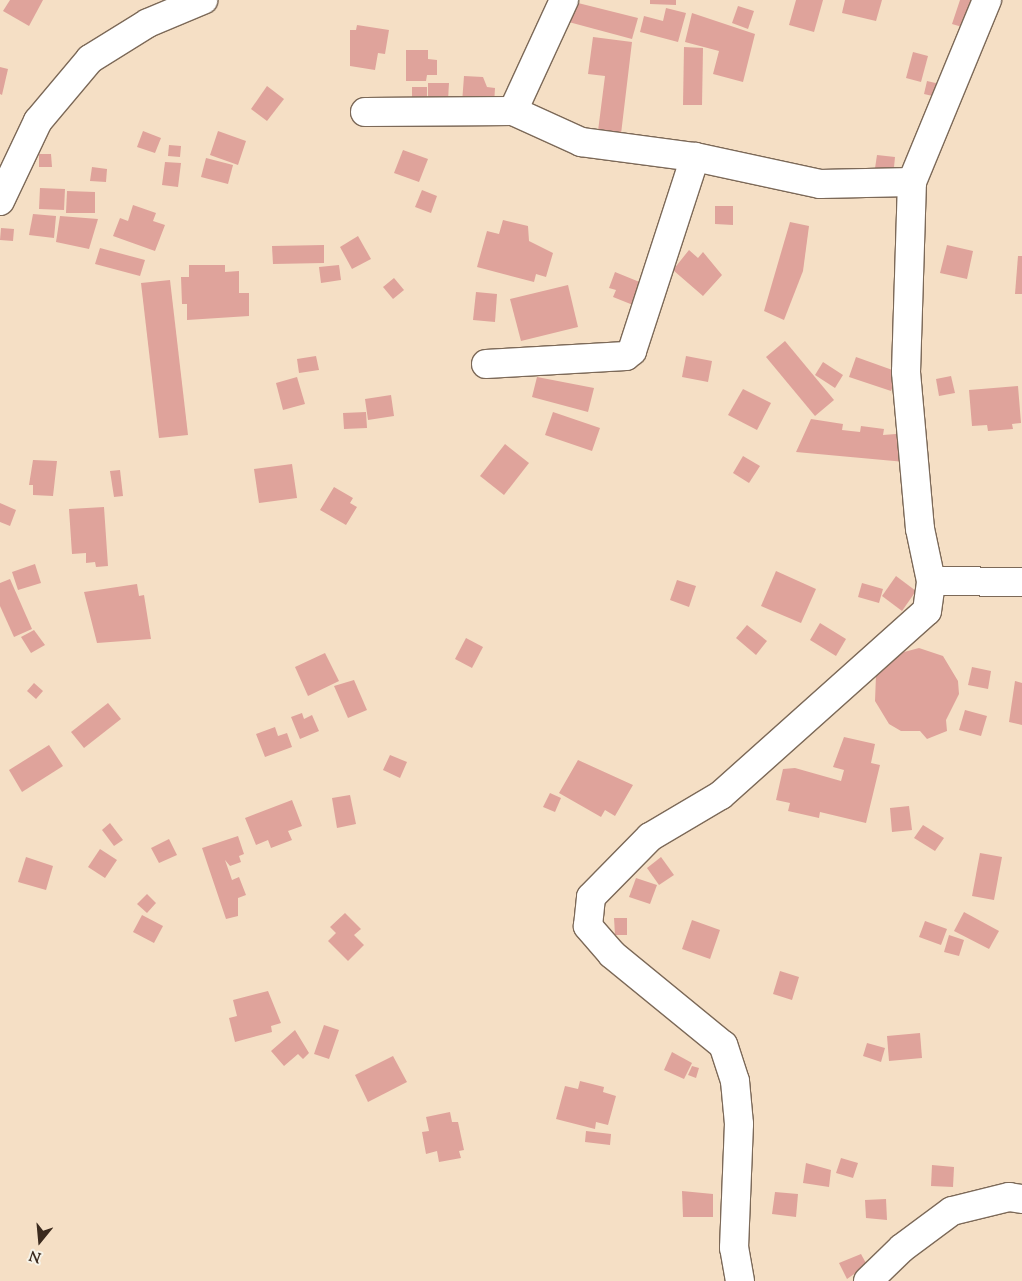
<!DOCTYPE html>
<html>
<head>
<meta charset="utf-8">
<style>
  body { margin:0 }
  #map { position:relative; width:1022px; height:1281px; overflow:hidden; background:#f5dfc5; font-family:"Sorts Mill Goudy",serif }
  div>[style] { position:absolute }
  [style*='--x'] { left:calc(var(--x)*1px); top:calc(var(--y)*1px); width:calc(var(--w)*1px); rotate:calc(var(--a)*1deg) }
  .building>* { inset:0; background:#dfa39b }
  .roads { filter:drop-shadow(1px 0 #7c6958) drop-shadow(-1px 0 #7c6958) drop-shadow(0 1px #7c6958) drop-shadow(0 -1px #7c6958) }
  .minor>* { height:28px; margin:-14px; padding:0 14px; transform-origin:14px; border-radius:14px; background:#fff }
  span { translate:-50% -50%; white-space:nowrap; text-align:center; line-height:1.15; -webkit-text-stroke:5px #f7f3e8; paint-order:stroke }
  .north { position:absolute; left:15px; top:1216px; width:50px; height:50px; -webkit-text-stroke:4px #f7f3e8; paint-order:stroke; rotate:197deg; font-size:14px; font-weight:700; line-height:20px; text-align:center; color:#3b2a1e }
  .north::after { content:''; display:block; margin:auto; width:18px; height:22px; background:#3b2a1e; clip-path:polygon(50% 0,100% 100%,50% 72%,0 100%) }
</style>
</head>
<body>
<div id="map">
  <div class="building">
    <i style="clip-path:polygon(10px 0,43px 0,29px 26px,3px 11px)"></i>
    <i style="clip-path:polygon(650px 0,676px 0,676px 5px,650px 4px)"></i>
    <i style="clip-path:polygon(796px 0,823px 0,814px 32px,789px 25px)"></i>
    <i style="clip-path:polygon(845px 0,882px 0,876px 21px,842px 13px)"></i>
    <i style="clip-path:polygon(960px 0,978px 0,969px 29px,952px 24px)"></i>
    <i style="clip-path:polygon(570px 1px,638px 18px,632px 39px,565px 21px)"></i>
    <i style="clip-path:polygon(738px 6px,754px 11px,748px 29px,732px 23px)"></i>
    <i style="clip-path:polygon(666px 8px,686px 13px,678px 42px,640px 32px,644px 16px,663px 21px)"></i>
    <i style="clip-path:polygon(692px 13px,755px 34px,743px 82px,713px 74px,719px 51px,685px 42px)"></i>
    <i style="clip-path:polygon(357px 25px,389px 30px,385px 54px,378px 53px,375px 70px,350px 66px,350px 30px,356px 30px)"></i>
    <i style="clip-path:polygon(593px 37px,632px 42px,621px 134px,598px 131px,605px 76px,588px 74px)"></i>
    <i style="clip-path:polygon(684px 47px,703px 48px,702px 105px,683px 105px)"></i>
    <i style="clip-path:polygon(406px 50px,428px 50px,428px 59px,437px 60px,437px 75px,427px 75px,426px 81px,406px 81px)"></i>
    <i style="clip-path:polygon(913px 52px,928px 56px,921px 82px,906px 78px)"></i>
    <i style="clip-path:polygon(0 67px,8px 69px,2px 95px,0 94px)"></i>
    <i style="clip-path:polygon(464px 76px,483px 77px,487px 87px,495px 88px,494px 105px,462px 103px)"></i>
    <i style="clip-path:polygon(927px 81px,944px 85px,941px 98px,924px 94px)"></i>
    <i style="clip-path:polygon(428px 83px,449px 83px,448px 100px,428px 99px)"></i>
    <i style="clip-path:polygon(267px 86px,284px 99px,267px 121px,251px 109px)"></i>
    <i style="clip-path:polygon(412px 87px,427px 87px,427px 98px,412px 98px)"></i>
    <i style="clip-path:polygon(143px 131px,161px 138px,155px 153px,137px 147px)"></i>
    <i style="clip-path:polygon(218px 131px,246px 141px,238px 165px,210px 155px)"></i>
    <i style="clip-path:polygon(169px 145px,181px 146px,180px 157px,168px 156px)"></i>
    <i style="clip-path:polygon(403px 150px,428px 159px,419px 182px,394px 173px)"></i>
    <i style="clip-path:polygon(39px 154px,51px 154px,52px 167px,39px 167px)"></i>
    <i style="clip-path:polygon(877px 155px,895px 157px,893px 177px,874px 175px)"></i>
    <i style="clip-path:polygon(206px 158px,233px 165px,228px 184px,201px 177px)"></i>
    <i style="clip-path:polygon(165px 162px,181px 163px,178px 187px,162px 185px)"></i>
    <i style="clip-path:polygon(92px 167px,107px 169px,106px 182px,90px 181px)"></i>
    <i style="clip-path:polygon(40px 188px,65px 189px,64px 210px,39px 209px)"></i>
    <i style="clip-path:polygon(422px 190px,437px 196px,431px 213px,415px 207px)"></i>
    <i style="clip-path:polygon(67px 191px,95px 192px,95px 213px,66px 213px)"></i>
    <i style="clip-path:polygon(133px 205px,156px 213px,153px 221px,165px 225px,155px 251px,113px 236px,120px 218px,128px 221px)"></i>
    <i style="clip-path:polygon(715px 206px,733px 206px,733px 225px,715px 224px)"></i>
    <i style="clip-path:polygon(33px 214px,56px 216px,54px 238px,29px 235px)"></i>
    <i style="clip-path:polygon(60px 216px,98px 219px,89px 249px,56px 242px)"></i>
    <i style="clip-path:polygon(503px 220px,528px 226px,529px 241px,553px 253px,546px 277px,536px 274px,534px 282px,477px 267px,487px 231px,499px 234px)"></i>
    <i style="clip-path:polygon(790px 222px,809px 226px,803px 271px,784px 320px,764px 311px)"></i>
    <i style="clip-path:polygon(1px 228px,14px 229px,13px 241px,0 240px)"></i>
    <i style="clip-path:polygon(358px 236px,371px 259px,352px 269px,340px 247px)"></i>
    <i style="clip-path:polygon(324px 245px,324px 263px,273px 264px,272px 246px)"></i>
    <i style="clip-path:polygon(947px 245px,973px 251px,967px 279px,940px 273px)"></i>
    <i style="clip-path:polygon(100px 248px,145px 260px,140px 276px,95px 264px)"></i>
    <i style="clip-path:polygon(689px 250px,698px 258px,703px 252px,722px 275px,703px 296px,673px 270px)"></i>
    <i style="clip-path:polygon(1018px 256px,1022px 256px,1022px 294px,1015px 294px)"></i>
    <i style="clip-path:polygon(189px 265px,225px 265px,225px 272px,239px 271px,239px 293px,249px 293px,249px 316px,187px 320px,187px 304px,182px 304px,181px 277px,189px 277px)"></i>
    <i style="clip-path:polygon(339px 265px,341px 280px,321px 283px,319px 267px)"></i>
    <i style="clip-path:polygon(615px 272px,642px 283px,633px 305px,613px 297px,616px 290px,609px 288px)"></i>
    <i style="clip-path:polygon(394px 278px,404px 290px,393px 299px,383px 287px)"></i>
    <i style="clip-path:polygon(170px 280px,188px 435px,159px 438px,141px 283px)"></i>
    <i style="clip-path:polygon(568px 285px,578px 327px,521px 341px,510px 299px)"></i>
    <i style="clip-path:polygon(476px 292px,497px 294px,495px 322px,473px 320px)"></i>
    <i style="clip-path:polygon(785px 341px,834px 400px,815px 416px,766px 357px)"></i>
    <i style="clip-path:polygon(316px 356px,319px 370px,299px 373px,297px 359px)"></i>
    <i style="clip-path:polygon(686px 356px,712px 361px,708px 382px,682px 377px)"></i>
    <i style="clip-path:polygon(856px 357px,898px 372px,891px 391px,849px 377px)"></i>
    <i style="clip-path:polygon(823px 362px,843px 375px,835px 388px,815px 375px)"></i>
    <i style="clip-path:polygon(951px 376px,955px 393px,939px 396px,936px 379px)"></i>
    <i style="clip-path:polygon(297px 377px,305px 404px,283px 410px,276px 383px)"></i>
    <i style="clip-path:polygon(537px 377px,594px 388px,588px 412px,532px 397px)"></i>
    <i style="clip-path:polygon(1018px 386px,1021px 423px,1012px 424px,1013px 429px,988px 431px,987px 425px,972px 426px,969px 390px)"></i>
    <i style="clip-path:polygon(743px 389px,771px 403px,757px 430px,728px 415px)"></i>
    <i style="clip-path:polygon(391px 395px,394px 416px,368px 420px,365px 399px)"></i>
    <i style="clip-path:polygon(366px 412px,367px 428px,344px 429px,343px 413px)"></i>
    <i style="clip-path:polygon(553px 412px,600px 428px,592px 451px,545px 435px)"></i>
    <i style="clip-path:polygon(811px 419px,843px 424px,842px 430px,860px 432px,861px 426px,884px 429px,883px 435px,909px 433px,905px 462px,796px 452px)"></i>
    <i style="clip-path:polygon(505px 444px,529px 463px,504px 495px,480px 476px)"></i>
    <i style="clip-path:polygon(743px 456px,760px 466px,749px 483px,733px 473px)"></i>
    <i style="clip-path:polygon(33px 460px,57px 461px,53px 496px,33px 495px,33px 485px,29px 485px)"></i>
    <i style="clip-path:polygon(292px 464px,297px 498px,259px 503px,254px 469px)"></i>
    <i style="clip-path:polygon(120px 470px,123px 496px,114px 497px,110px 471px)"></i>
    <i style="clip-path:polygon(334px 487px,353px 498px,350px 503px,357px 507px,346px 525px,320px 510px)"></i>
    <i style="clip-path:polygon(0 503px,16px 510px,10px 526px,0 522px)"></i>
    <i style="clip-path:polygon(104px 507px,108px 566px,96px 567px,95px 562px,86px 563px,86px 553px,72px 554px,69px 509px)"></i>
    <i style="clip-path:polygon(35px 564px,41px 583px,18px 590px,12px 572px)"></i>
    <i style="clip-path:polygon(776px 571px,816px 589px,801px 623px,761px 606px)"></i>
    <i style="clip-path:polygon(896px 576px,916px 591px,902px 611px,882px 596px)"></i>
    <i style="clip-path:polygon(10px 579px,32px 629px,14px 637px,0 606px,0 583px)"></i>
    <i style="clip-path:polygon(677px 580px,696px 586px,689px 607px,670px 600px)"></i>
    <i style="clip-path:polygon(862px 583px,883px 589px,879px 603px,858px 597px)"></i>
    <i style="clip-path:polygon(137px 584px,139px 596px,144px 595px,151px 639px,97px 643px,84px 592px)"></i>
    <i style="clip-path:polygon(820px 623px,846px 639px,836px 656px,810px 640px)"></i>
    <i style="clip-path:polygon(747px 625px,767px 641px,756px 655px,736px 638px)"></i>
    <i style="clip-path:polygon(34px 630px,45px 645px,31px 653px,21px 637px)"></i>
    <i style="clip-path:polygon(466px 638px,483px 647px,472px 668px,455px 659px)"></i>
    <i style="clip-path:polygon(919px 648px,943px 656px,958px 681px,959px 694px,946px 720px,947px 731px,927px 739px,920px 731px,901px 731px,889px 724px,875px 701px,876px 675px,883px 664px,893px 655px)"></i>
    <i style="clip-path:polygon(325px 653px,339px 681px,308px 696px,295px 667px)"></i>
    <i style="clip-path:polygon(972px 667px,991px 671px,988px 689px,968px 685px)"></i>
    <i style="clip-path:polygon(354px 680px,367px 710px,348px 718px,334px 686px)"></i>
    <i style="clip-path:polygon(1015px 681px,1022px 683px,1022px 725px,1009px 722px)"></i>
    <i style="clip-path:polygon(34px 683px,43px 691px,36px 699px,27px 691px)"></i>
    <i style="clip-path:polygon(108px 703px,121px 719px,84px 748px,71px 732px)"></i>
    <i style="clip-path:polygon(965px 710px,987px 716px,981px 736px,959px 730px)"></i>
    <i style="clip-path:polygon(302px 713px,304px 719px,312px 715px,319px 731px,300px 739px,291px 717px)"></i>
    <i style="clip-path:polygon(275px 727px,278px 736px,287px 733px,292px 747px,265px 757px,256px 734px)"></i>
    <i style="clip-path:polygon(844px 737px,875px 744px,871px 763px,880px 765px,866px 823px,820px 812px,819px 818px,788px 811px,790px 803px,776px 800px,783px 769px,795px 768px,841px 781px,844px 770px,833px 767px)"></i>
    <i style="clip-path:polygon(49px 745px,63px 766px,22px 792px,9px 770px)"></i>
    <i style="clip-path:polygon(390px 755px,407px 762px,400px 778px,383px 770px)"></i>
    <i style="clip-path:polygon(578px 760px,633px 785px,615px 816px,605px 810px,601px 817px,559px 793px)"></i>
    <i style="clip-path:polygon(550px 793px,561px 798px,555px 812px,543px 807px)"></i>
    <i style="clip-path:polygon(350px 795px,356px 824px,337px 828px,332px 798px)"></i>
    <i style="clip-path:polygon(292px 800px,302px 826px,288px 831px,292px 840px,271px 848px,268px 840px,256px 845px,245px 818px)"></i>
    <i style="clip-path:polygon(909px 806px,912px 830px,892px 832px,890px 808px)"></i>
    <i style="clip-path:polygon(110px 823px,123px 840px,114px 846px,102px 830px)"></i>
    <i style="clip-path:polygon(923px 825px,944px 838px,935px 851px,914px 838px)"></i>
    <i style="clip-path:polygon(238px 836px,244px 854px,239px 856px,241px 862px,230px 866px,225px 860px,232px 880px,239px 877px,246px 895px,238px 898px,238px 916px,226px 919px,202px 848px)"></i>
    <i style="clip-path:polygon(169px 839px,177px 855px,159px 863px,151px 848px)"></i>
    <i style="clip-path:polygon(100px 849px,117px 860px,105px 878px,88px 867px)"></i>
    <i style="clip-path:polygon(980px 853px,1002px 857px,994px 900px,972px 896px)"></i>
    <i style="clip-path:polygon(26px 857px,53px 866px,46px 890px,18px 882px)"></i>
    <i style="clip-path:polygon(661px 857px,674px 875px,659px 885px,647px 868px)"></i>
    <i style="clip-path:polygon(636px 878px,657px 885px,650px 904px,629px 897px)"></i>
    <i style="clip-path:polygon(147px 894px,156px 903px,147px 913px,137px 904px)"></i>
    <i style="clip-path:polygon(964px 912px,999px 931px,989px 949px,954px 931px)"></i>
    <i style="clip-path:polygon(345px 913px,361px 929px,354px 935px,364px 945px,348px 961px,328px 941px,336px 933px,330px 927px)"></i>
    <i style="clip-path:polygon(142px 915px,163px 926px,154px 943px,133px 932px)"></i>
    <i style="clip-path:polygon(614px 918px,627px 918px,627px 935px,615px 935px)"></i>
    <i style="clip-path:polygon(692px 920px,720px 930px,710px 959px,682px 949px)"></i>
    <i style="clip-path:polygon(925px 921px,947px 929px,941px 945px,919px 937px)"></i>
    <i style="clip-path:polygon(949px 935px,964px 940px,959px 956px,944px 952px)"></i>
    <i style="clip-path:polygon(780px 971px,799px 977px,792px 1000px,773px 994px)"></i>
    <i style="clip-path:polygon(268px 991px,281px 1023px,271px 1026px,272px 1032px,235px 1042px,229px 1018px,237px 1016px,233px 1000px)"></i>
    <i style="clip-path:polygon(324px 1025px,339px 1030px,329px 1059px,314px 1054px)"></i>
    <i style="clip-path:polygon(295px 1030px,309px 1053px,303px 1059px,298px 1054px,284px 1066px,271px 1051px)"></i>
    <i style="clip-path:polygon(920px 1033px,922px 1058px,889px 1061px,887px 1036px)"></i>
    <i style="clip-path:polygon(867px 1043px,885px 1048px,881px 1062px,863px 1056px)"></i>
    <i style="clip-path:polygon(672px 1052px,692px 1063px,684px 1079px,664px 1070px)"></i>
    <i style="clip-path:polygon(393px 1056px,407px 1082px,368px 1102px,355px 1075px)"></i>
    <i style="clip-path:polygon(692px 1066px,699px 1068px,696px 1078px,688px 1075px)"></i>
    <i style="clip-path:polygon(580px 1081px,604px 1087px,603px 1092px,616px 1096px,608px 1125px,596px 1122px,595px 1129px,556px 1119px,565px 1086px,578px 1089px)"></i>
    <i style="clip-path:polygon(450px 1112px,452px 1122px,458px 1122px,464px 1150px,459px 1151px,461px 1158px,439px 1162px,437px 1151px,426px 1154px,422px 1132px,429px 1131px,426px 1117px)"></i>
    <i style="clip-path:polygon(586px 1131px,611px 1134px,610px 1145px,585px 1142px)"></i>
    <i style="clip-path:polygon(841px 1158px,858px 1163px,853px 1178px,836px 1173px)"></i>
    <i style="clip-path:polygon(806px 1163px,831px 1170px,829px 1187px,803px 1183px)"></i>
    <i style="clip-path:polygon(932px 1165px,954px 1167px,953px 1187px,931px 1186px)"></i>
    <i style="clip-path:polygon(682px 1191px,713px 1194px,713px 1217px,683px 1217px)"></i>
    <i style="clip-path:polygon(775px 1192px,798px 1194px,796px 1217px,772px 1214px)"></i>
    <i style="clip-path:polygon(886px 1199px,887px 1220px,866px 1218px,865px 1200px)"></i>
    <i style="clip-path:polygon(861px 1254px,867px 1265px,847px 1279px,839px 1263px)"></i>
  </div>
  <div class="roads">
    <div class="minor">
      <i style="--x:513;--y:111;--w:122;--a:-65.3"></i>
      <i style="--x:365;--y:112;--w:148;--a:-0.4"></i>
      <i style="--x:513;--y:111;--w:75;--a:24.5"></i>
      <i style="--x:581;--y:142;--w:115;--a:7.5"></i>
      <i style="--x:695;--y:157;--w:128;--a:12.2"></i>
      <i style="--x:820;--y:184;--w:92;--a:-1.2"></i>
      <i style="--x:0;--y:201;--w:89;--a:-64.6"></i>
      <i style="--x:38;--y:121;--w:81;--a:-50"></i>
      <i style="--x:90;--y:59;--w:68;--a:-31.8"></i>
      <i style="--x:148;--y:23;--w:60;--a:-22.7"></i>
      <i style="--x:486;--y:364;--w:140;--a:-3.3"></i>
      <i style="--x:626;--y:356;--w:8;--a:-40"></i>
      <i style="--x:632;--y:351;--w:204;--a:-72"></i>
      <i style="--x:931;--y:581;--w:91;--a:0.6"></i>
      <i style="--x:740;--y:1281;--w:34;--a:-100"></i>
      <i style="--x:734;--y:1248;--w:124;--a:-87.7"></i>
      <i style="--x:739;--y:1124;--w:43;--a:-95.3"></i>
      <i style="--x:735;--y:1081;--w:38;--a:-108"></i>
      <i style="--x:723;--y:1045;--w:144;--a:-140.7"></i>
      <i style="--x:612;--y:954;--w:37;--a:-131"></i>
      <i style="--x:588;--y:926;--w:29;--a:-84"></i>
      <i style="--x:591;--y:897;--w:84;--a:-45.5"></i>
      <i style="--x:650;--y:837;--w:82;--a:-30.6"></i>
      <i style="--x:721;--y:795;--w:276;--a:-41.8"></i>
      <i style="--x:927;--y:611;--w:30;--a:-82"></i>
      <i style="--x:931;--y:581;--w:53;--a:-101.9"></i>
      <i style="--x:920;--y:529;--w:158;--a:-95.1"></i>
      <i style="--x:906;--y:372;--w:190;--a:-88.2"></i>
      <i style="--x:912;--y:182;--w:197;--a:-67.6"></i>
      <i style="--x:868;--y:1281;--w:47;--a:-44.1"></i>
      <i style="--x:902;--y:1248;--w:62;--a:-36.5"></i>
      <i style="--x:952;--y:1211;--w:59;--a:-13.8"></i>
      <i style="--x:1009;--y:1197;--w:13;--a:9"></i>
    </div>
  </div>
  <div class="north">N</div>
</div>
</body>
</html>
